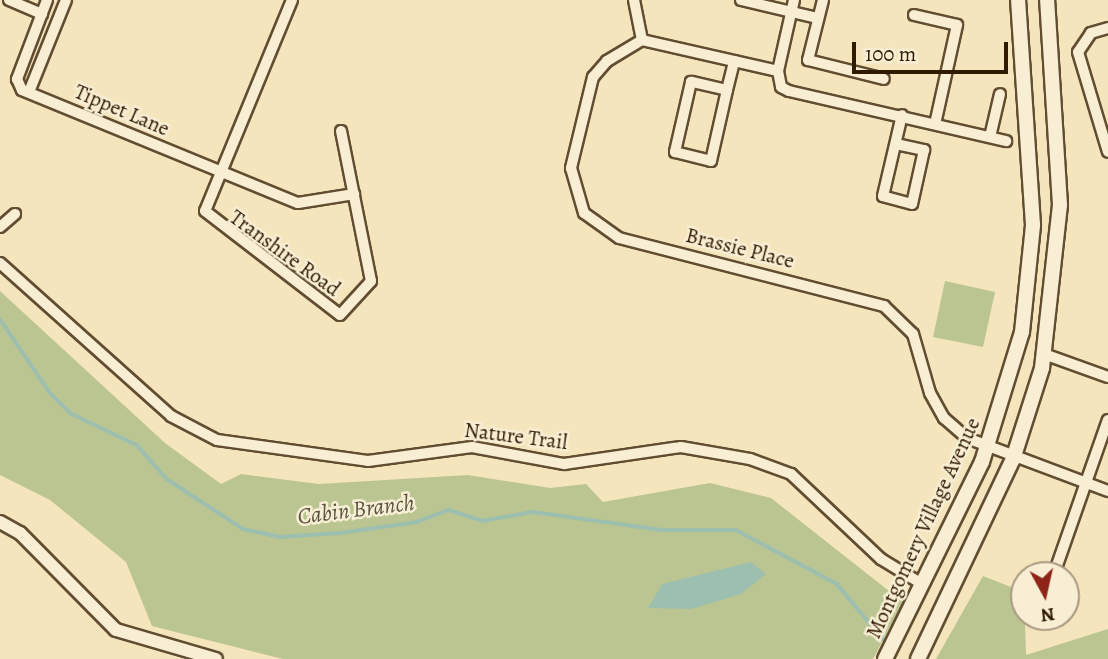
<!DOCTYPE html>
<html>
<head>
<meta charset="utf-8">
<style>
  body { margin:0 }
  #map { position:relative; width:1108px; height:659px; overflow:hidden; background:#f5e5bd; font-family:Alegreya,serif }
  div>[style] { position:absolute }
  [style*='--x'] { left:calc(var(--x)*1px); top:calc(var(--y)*1px); width:calc(var(--w)*1px); rotate:calc(var(--a)*1deg) }
  .green>* { inset:0; background:#bbc592 }
  .water>* { inset:0; background:#9cbfaf }
  .stream>* { height:3.5px; margin:-1.75px; padding:0 1.75px; transform-origin:1.75px; border-radius:1.75px; background:#9cbfaf }
  .roads { filter:drop-shadow(2px 0 #624d31) drop-shadow(-2px 0 #624d31) drop-shadow(0 2px #624d31) drop-shadow(0 -2px #624d31) }
  .minor>* { height:10px; margin:-5px; padding:0 5px; transform-origin:5px; border-radius:5px; background:#f8eed4 }
  .tertiary>* { height:12px; margin:-6px; padding:0 6px; transform-origin:6px; border-radius:6px; background:#f8eed4 }
  .secondary>* { height:14px; margin:-7px; padding:0 7px; transform-origin:7px; border-radius:7px; background:#f8eed4 }
  span { translate:-50% -50%; white-space:nowrap; text-align:center; line-height:1.15; -webkit-text-stroke:5px #f8eed4; paint-order:stroke }
  .street-label { font-size:21px; color:#311a02 }
  .water-label { font-size:23px; color:#56543f; font-style:italic }
  .north { position:absolute; left:1010px; top:561px; width:70px; height:70px; box-sizing:border-box; background:#f8eed4; border:2px solid #a89980; border-radius:50%; rotate:172deg; font-size:19px; font-weight:700; line-height:28px; text-align:center; color:#311a02 }
  .north::after { content:''; display:block; margin:auto; width:24px; height:32px; background:#8f2418; clip-path:polygon(50% 0,100% 100%,50% 72%,0 100%) }
  .scale { position:absolute; left:852px; top:42px; width:156px; height:32px; box-sizing:border-box; border:4px solid #311a02; border-top:0; padding-left:9px; font-size:21px; line-height:24px; white-space:nowrap; color:#311a02; -webkit-text-stroke:5px #f8eed4; paint-order:stroke }
</style>
</head>
<body>
<div id="map">
  <div class="green">
    <i style="clip-path:polygon(945px 281px,995px 292px,983px 347px,933px 337px)"></i>
    <i style="clip-path:polygon(0 291px,165px 443px,221px 484px,241px 474px,319px 484px,468px 475px,550px 488px,586px 484px,603px 502px,710px 483px,771px 498px,903px 602px,873px 659px,283px 659px,152px 626px,126px 562px,50px 500px,0 475px)"></i>
    <i style="clip-path:polygon(983px 576px,1024px 592px,1026px 655px,1108px 629px,1108px 659px,936px 659px)"></i>
  </div>
  <div class="water">
    <i style="clip-path:polygon(751px 562px,766px 574px,741px 594px,691px 609px,648px 608px,662px 584px)"></i>
  </div>
  <div class="stream">
    <i style="--x:0;--y:319;--w:91;--a:55.8"></i>
    <i style="--x:51;--y:394;--w:29;--a:44"></i>
    <i style="--x:72;--y:414;--w:72;--a:25.5"></i>
    <i style="--x:137;--y:445;--w:45;--a:48.6"></i>
    <i style="--x:167;--y:479;--w:91;--a:33.3"></i>
    <i style="--x:243;--y:529;--w:38;--a:12"></i>
    <i style="--x:280;--y:537;--w:60;--a:-3.8"></i>
    <i style="--x:340;--y:533;--w:78;--a:-8.1"></i>
    <i style="--x:417;--y:522;--w:34;--a:-21"></i>
    <i style="--x:449;--y:510;--w:35;--a:18"></i>
    <i style="--x:482;--y:521;--w:52;--a:-10"></i>
    <i style="--x:533;--y:512;--w:130;--a:7.9"></i>
    <i style="--x:662;--y:530;--w:74;--a:0"></i>
    <i style="--x:736;--y:530;--w:115;--a:28.1"></i>
    <i style="--x:837;--y:584;--w:73;--a:50"></i>
  </div>
  <div class="roads">
    <div class="minor">
      <i style="--x:9;--y:0;--w:36;--a:23"></i>
      <i style="--x:47;--y:0;--w:85;--a:110.8"></i>
      <i style="--x:17;--y:79;--w:12;--a:66"></i>
      <i style="--x:22;--y:90;--w:298;--a:22.3"></i>
      <i style="--x:298;--y:203;--w:57;--a:-9.1"></i>
      <i style="--x:292;--y:0;--w:228;--a:112.4"></i>
      <i style="--x:205;--y:211;--w:170;--a:37.6"></i>
      <i style="--x:340;--y:315;--w:46;--a:-47.6"></i>
      <i style="--x:371;--y:281;--w:153;--a:-101.3"></i>
      <i style="--x:634;--y:0;--w:41;--a:78.7"></i>
      <i style="--x:741;--y:0;--w:79;--a:13.2"></i>
      <i style="--x:794;--y:0;--w:73;--a:102.7"></i>
      <i style="--x:778;--y:71;--w:139;--a:-167.2"></i>
      <i style="--x:642;--y:40;--w:41;--a:149"></i>
      <i style="--x:607;--y:61;--w:21;--a:131"></i>
      <i style="--x:593;--y:77;--w:94;--a:103.6"></i>
      <i style="--x:571;--y:168;--w:47;--a:73.9"></i>
      <i style="--x:584;--y:213;--w:43;--a:35.5"></i>
      <i style="--x:619;--y:238;--w:274;--a:14.4"></i>
      <i style="--x:884;--y:306;--w:40;--a:44"></i>
      <i style="--x:913;--y:334;--w:61;--a:73.9"></i>
      <i style="--x:930;--y:393;--w:29;--a:61"></i>
      <i style="--x:944;--y:418;--w:30;--a:41"></i>
      <i style="--x:967;--y:438;--w:151;--a:20.6"></i>
      <i style="--x:823;--y:0;--w:62;--a:104"></i>
      <i style="--x:808;--y:60;--w:78;--a:14"></i>
      <i style="--x:914;--y:15;--w:44;--a:13.1"></i>
      <i style="--x:957;--y:25;--w:101;--a:102.5"></i>
      <i style="--x:1108;--y:28;--w:18;--a:164"></i>
      <i style="--x:1091;--y:33;--w:23;--a:124"></i>
      <i style="--x:1078;--y:52;--w:104;--a:73.3"></i>
      <i style="--x:778;--y:71;--w:16;--a:79"></i>
      <i style="--x:781;--y:87;--w:9;--a:27"></i>
      <i style="--x:789;--y:91;--w:223;--a:13"></i>
      <i style="--x:727;--y:90;--w:37;--a:-167"></i>
      <i style="--x:691;--y:82;--w:72;--a:102.9"></i>
      <i style="--x:675;--y:152;--w:37;--a:14"></i>
      <i style="--x:711;--y:161;--w:73;--a:-77.3"></i>
      <i style="--x:727;--y:90;--w:30;--a:-76"></i>
      <i style="--x:29;--y:92;--w:99;--a:-68.1"></i>
      <i style="--x:990;--y:137;--w:44;--a:-76.9"></i>
      <i style="--x:896;--y:144;--w:29;--a:12"></i>
      <i style="--x:924;--y:150;--w:55;--a:102.5"></i>
      <i style="--x:912;--y:204;--w:30;--a:-165"></i>
      <i style="--x:883;--y:196;--w:83;--a:-76.8"></i>
      <i style="--x:0;--y:227;--w:20;--a:-41"></i>
      <i style="--x:0;--y:263;--w:229;--a:41.8"></i>
      <i style="--x:171;--y:416;--w:52;--a:27.6"></i>
      <i style="--x:217;--y:440;--w:152;--a:7.9"></i>
      <i style="--x:368;--y:461;--w:105;--a:-7.7"></i>
      <i style="--x:472;--y:447;--w:94;--a:10.5"></i>
      <i style="--x:564;--y:464;--w:118;--a:-8.3"></i>
      <i style="--x:681;--y:447;--w:70;--a:9.9"></i>
      <i style="--x:750;--y:459;--w:44;--a:20.1"></i>
      <i style="--x:791;--y:474;--w:124;--a:43.4"></i>
      <i style="--x:881;--y:559;--w:48;--a:31.4"></i>
      <i style="--x:1044;--y:354;--w:68;--a:19.8"></i>
      <i style="--x:1055;--y:571;--w:160;--a:-70.7"></i>
    </div>
    <div class="tertiary">
      <i style="--x:0;--y:522;--w:23;--a:29"></i>
      <i style="--x:20;--y:533;--w:136;--a:45.3"></i>
      <i style="--x:116;--y:630;--w:104;--a:16.2"></i>
    </div>
    <div class="secondary">
      <i style="--x:885;--y:659;--w:220;--a:-63.8"></i>
      <i style="--x:982;--y:462;--w:136;--a:-72.9"></i>
      <i style="--x:1022;--y:332;--w:108;--a:-84.1"></i>
      <i style="--x:1033;--y:225;--w:225;--a:-93.8"></i>
      <i style="--x:918;--y:659;--w:221;--a:-64.6"></i>
      <i style="--x:1013;--y:459;--w:96;--a:-72.3"></i>
      <i style="--x:1042;--y:368;--w:164;--a:-83.7"></i>
      <i style="--x:1060;--y:205;--w:205;--a:-93.6"></i>
    </div>
  </div>
  <div class="street-label">
    <span style="left:122px;top:110px;rotate:23deg">Tippet Lane</span>
    <span style="left:740px;top:248px;rotate:14deg">Brassie Place</span>
    <span style="left:285px;top:253px;rotate:36deg">Transhire Road</span>
    <span style="left:516px;top:436px;rotate:7deg">Nature Trail</span>
    <span style="left:923px;top:528px;rotate:-65deg">Montgomery Village Avenue</span>
  </div>
  <div class="water-label">
    <span style="left:356px;top:510px;rotate:-7deg">Cabin Branch</span>
  </div>
  <div class="north">N</div>
  <div class="scale">100 m</div>
</div>
</body>
</html>
